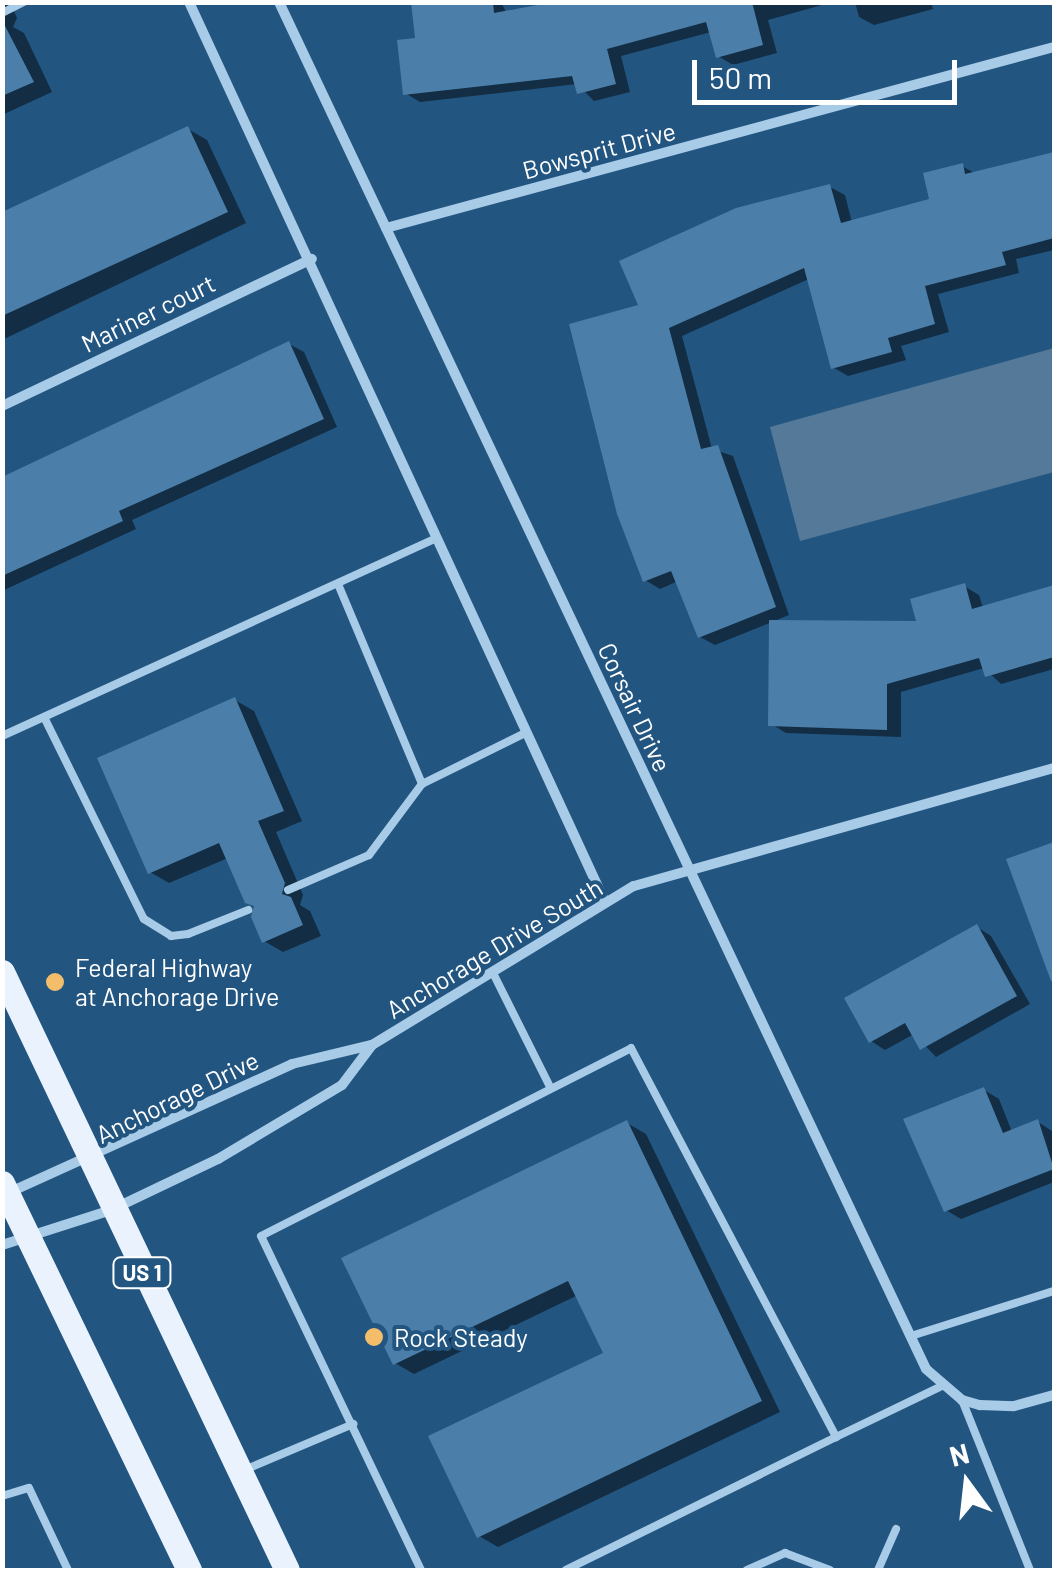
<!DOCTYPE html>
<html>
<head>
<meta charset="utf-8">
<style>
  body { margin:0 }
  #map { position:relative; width:1057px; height:1573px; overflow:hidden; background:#225580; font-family:Barlow,sans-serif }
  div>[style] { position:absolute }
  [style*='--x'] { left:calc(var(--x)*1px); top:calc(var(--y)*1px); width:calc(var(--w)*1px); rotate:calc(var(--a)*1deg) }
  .water>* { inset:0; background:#557a99 }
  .shadow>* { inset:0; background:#0007 }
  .building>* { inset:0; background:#4b7fa9 }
  .lane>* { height:8px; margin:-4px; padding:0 4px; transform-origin:4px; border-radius:4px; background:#a8cbe7 }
  .street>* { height:10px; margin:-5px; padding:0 5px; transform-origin:5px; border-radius:5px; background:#a8cbe7 }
  .primary>* { height:25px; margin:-12.5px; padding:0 12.5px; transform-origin:12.5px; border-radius:12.5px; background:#eaf3fd }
  .dots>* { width:28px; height:28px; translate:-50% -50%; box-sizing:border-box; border:5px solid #225580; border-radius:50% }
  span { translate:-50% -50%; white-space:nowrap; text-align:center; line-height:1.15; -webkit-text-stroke:8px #225580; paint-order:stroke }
  .shield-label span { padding:2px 8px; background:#225580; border:2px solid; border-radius:8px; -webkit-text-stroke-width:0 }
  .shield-label { font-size:22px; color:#fff; font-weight:700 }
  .street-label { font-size:25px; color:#fff }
  .poi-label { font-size:25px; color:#fff }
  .left { translate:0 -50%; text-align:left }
  .frame { position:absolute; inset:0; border:5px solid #fff; pointer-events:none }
  .north { position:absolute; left:917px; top:1433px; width:100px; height:100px; -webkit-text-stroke:8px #225580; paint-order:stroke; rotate:345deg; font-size:28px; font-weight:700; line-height:40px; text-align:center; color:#fff }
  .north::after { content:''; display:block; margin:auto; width:35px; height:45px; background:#fff; clip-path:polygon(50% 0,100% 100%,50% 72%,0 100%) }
  .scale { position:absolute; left:692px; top:60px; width:265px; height:45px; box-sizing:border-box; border:5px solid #fff; border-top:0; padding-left:12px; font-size:30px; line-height:35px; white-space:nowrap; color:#fff; -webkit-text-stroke:8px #225580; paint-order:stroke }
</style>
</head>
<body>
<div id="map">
  <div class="water">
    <i style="clip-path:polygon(1054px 348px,1054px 472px,800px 541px,770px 427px)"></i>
  </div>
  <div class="shadow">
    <i style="clip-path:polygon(2px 2px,10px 2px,17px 18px,13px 27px,24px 33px,52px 92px,2px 115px)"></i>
    <i style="clip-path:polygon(413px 2px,501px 2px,507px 14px,556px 2px,833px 2px,768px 20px,777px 53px,733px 65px,718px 56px,711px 32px,621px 56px,630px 92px,594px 101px,577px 84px,420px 102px,405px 93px,417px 40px)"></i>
    <i style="clip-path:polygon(855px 2px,931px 2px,933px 9px,874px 25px,859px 17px)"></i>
    <i style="clip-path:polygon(188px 129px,207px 140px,246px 223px,2px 340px,2px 220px)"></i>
    <i style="clip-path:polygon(1054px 154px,1054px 250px,1016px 259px,1019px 273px,938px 294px,949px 332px,901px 346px,906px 360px,848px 376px,834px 368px,809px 279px,682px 336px,712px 449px,733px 456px,789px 615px,715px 645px,700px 637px,678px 581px,660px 589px,645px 580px,642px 307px,830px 187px,845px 195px,852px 223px,932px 201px,962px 166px,976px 174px)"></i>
    <i style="clip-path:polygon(289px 344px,304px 352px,337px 427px,132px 520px,136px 529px,2px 591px,2px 479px)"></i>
    <i style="clip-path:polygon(964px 586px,979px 595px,983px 608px,1054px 588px,1054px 669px,1001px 684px,984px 668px,901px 692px,901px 737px,786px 733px,771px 724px)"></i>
    <i style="clip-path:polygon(235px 700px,254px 711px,302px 821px,276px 832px,303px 895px,300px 905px,310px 911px,321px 936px,283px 952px,264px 941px,257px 907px,228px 858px,169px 883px,150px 872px)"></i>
    <i style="clip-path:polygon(1050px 846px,1054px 849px,1054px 983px,1010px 861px)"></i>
    <i style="clip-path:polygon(977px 927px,991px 936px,1030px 1004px,936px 1057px,914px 1034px,885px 1050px,871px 1041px)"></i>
    <i style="clip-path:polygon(984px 1090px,999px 1099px,1012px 1132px,1038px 1122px,1052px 1131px,1054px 1182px,961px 1219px,946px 1210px)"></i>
    <i style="clip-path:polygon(627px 1123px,646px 1134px,780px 1412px,498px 1547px,479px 1536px,606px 1354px,578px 1295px,414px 1374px,395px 1363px)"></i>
  </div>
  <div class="building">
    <i style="clip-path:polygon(411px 2px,493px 2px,494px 13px,554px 2px,752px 2px,763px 45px,716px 58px,706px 22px,607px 49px,616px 84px,577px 94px,572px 76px,403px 95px,397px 40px,415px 38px)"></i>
    <i style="clip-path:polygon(2px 20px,34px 82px,2px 96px)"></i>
    <i style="clip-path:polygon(188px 126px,228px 212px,2px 316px,2px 212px)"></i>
    <i style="clip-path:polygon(1054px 152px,1054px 238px,1002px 252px,1006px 265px,925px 286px,935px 324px,888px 338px,892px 352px,831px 369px,804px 268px,669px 328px,701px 449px,718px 445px,776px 607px,698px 638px,671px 571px,643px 582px,617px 514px,569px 324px,638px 305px,619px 261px,736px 208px,830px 184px,841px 223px,929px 199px,923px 173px,963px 163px,965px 174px)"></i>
    <i style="clip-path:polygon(289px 341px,324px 419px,119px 511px,123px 521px,2px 576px,2px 477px)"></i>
    <i style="clip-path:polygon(965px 583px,972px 609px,1054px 585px,1054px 657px,985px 677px,979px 658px,887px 684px,887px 730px,768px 726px,769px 620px,916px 621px,910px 599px)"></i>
    <i style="clip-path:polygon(235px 697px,284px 811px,258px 821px,285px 883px,282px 894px,291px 897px,303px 925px,262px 943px,251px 917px,254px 906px,245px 903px,219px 843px,148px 874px,97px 758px)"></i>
    <i style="clip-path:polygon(1054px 842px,1054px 981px,1051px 981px,1006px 859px)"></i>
    <i style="clip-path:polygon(977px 924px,1017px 996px,920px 1050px,905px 1023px,869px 1043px,844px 998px)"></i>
    <i style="clip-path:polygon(984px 1087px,1003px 1133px,1038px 1119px,1054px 1169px,944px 1212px,903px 1119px)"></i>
    <i style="clip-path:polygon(627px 1120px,762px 1401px,477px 1538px,428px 1436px,603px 1353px,568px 1281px,393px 1365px,341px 1258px)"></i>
  </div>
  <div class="lane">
    <i style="--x:2;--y:13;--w:25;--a:-27"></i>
    <i style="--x:338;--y:584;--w:217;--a:67.2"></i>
    <i style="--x:44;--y:717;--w:225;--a:63.7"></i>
    <i style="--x:144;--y:919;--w:32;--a:32"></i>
    <i style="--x:171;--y:936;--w:17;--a:-7"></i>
    <i style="--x:188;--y:934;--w:65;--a:-21.8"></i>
    <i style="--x:2;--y:736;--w:478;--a:-24.5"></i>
    <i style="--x:288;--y:890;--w:88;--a:-23.4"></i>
    <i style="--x:369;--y:855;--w:89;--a:-53.3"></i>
    <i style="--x:422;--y:784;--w:117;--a:-26.3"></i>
    <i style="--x:494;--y:975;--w:125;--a:63.4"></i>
    <i style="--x:911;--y:1336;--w:150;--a:-17.5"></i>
    <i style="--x:962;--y:1400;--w:183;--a:68.2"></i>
    <i style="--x:836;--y:1437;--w:120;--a:-25.7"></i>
    <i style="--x:242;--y:1471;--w:121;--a:-22.9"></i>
    <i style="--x:2;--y:1496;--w:28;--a:-17"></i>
    <i style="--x:29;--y:1488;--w:91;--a:64.6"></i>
    <i style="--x:421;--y:1570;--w:370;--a:-115.6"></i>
    <i style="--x:261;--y:1236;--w:415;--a:-26.9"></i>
    <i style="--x:631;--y:1048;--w:440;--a:62.2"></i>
    <i style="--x:836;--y:1437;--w:301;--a:153.8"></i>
    <i style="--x:747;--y:1570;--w:42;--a:-24.1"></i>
    <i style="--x:785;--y:1553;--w:48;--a:20.7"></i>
    <i style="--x:878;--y:1570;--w:45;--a:-66.3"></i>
  </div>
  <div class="street">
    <i style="--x:189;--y:2;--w:991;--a:65.19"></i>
    <i style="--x:279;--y:2;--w:1512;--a:64.67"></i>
    <i style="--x:926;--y:1369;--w:48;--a:40.7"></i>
    <i style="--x:962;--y:1400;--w:19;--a:16"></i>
    <i style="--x:980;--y:1405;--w:34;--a:2"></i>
    <i style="--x:1014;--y:1406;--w:41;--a:-15.4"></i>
    <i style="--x:386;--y:228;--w:692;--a:-15.16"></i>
    <i style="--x:2;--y:406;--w:343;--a:-25.4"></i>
    <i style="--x:8;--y:1193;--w:312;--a:-24.4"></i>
    <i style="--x:292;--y:1064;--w:81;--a:-13.5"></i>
    <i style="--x:2;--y:1245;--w:114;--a:-17.8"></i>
    <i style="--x:111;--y:1210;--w:119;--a:-25.5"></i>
    <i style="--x:218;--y:1159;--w:144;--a:-30.8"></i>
    <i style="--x:342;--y:1085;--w:50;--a:-53.1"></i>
    <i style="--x:372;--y:1045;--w:306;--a:-31.3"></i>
    <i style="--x:634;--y:886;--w:436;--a:-15.7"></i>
  </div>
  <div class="primary">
    <i style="--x:2;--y:972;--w:662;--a:64.52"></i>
    <i style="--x:2;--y:1183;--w:430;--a:64.2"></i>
  </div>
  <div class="dots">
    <i style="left:55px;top:982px;background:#f3bd6a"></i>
    <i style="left:374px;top:1337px;background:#f3bd6a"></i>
  </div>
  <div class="shield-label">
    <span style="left:142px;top:1273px">US 1</span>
  </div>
  <div class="street-label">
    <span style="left:599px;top:150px;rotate:-15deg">Bowsprit Drive</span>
    <span style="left:148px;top:313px;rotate:-26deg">Mariner court</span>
    <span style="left:635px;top:707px;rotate:65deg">Corsair Drive</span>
    <span style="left:494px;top:948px;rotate:-31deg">Anchorage Drive South</span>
    <span style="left:177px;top:1097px;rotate:-26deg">Anchorage Drive</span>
  </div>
  <div class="poi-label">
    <span class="left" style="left:75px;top:982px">Federal Highway<br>at Anchorage Drive</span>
    <span class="left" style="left:394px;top:1337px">Rock Steady</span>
  </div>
  <div class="frame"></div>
  <div class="north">N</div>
  <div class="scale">50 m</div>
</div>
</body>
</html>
